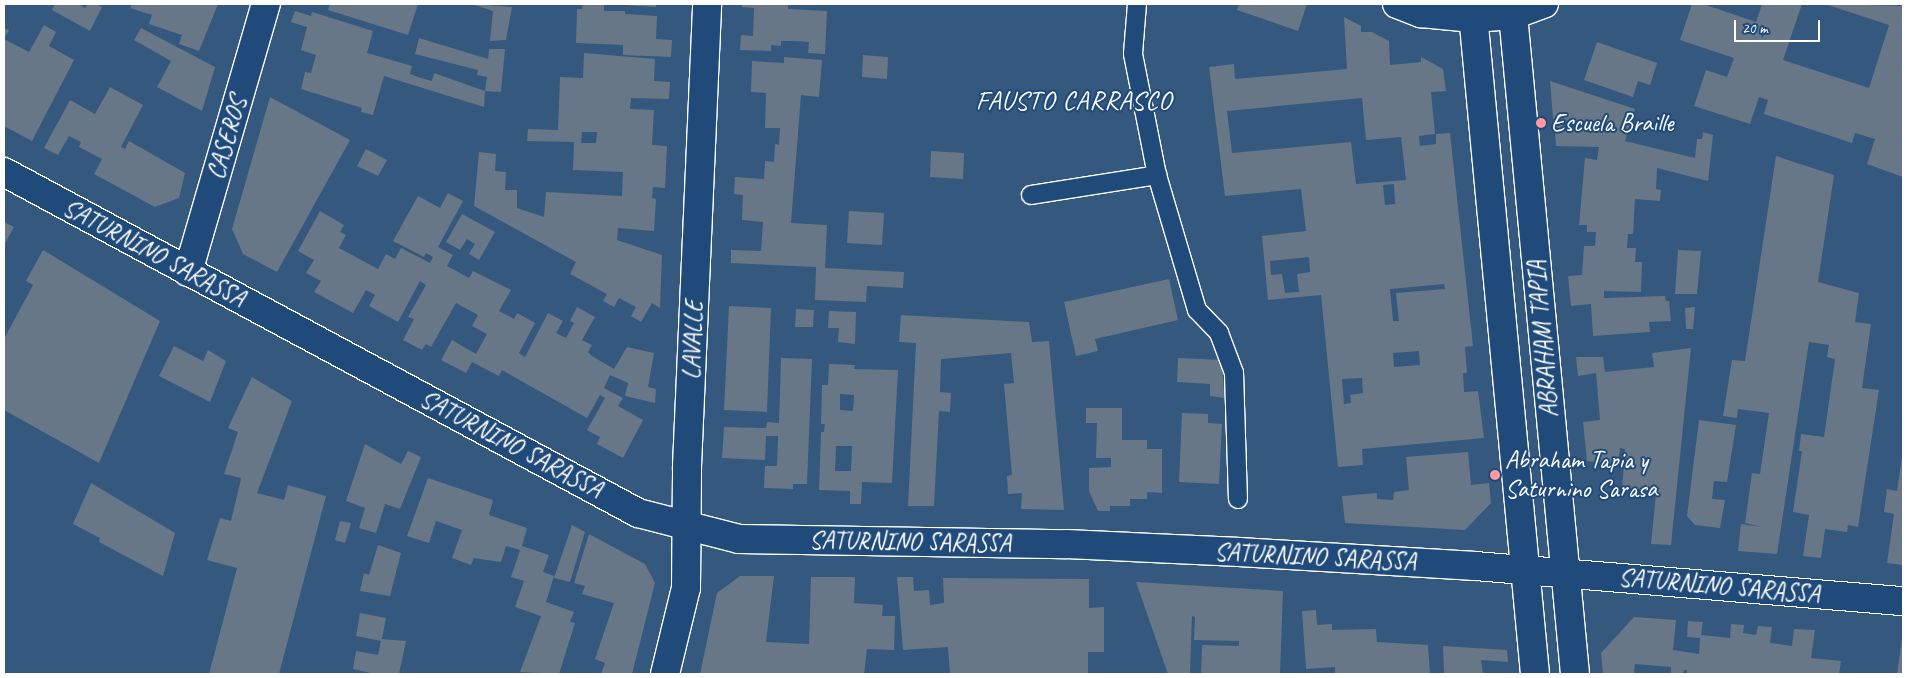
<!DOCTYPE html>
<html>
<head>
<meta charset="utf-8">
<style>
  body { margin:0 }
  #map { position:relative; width:1907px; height:678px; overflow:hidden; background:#35587e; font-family:Caveat,sans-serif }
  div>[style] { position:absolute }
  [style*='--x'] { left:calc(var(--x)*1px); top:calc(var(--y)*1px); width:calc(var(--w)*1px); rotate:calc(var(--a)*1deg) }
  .building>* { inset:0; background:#677787 }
  .roads { filter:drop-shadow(1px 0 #fff) drop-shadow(-1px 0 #fff) drop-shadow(0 1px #fff) drop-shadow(0 -1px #fff) }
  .lane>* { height:18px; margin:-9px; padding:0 9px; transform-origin:9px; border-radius:9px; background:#1f4a7a }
  .street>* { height:28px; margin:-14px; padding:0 14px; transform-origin:14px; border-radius:14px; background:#1f4a7a }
  .secondary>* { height:28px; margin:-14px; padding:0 14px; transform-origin:14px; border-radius:14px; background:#1f4a7a }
  .dots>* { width:14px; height:14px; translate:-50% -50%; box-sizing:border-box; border:2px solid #1f4a7a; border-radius:50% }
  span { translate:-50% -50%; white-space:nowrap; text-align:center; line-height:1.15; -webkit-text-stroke:4px #1f4a7a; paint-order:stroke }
  .poi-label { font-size:25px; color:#fff }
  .left { translate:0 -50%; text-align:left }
  .street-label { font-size:25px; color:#fff }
  .neighbourhood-label { font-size:26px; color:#fff; letter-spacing:1px }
  .frame { position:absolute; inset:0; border:5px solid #fff; pointer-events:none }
  .scale { position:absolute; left:1734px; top:20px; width:86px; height:22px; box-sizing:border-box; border:2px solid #fff; border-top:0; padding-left:6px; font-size:15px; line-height:18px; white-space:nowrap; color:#fff; -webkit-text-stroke:4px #1f4a7a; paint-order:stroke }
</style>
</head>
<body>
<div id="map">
  <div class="building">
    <i style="clip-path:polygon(55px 4px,78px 4px,85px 8px,88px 4px,96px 4px,102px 7px,90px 31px,52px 10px)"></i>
    <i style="clip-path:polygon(132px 4px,218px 4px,199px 51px,179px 44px,182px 35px,149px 24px,152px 15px,130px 8px)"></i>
    <i style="clip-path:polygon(330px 4px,418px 4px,408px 35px,328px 10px)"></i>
    <i style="clip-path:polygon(472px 4px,512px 7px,506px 40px,490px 41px,493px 11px)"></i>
    <i style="clip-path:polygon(583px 4px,604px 4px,604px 11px,625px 11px,625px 14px,657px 16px,656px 39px,672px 40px,671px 57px,623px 55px,623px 45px,576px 43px,577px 9px,582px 9px)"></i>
    <i style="clip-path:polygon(625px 4px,656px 4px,656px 7px,625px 5px)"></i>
    <i style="clip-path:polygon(742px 4px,788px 4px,788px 9px,827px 11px,825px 54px,808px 53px,809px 42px,795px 41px,781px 41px,781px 46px,771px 45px,771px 51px,740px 50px,741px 35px,753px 36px,754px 8px,742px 7px)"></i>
    <i style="clip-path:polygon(1239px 4px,1307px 4px,1298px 31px,1237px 10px)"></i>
    <i style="clip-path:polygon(1692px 4px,1703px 4px,1756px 22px,1762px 4px,1802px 4px,1783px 60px,1869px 88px,1889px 25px,1825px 4px,1903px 6px,1903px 177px,1867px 164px,1875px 139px,1855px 133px,1852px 143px,1764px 114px,1768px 100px,1759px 97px,1750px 124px,1694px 106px,1706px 70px,1727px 77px,1734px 58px,1680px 40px)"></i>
    <i style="clip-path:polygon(295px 11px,311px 16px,312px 12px,373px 31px,367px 53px,412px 66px,410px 74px,421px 78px,432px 81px,434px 73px,485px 91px,484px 107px,384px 76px,373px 115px,361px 112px,362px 108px,301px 89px,305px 72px,311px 73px,316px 55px,301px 50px,307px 27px,291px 22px)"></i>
    <i style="clip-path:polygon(evenodd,1344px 17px,1361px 26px,1361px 32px,1372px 32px,1389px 41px,1390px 65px,1421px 62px,1421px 57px,1443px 69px,1446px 91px,1431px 92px,1435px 134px,1419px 136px,1420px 146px,1436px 144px,1436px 134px,1450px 133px,1473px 346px,1465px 347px,1467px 373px,1463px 373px,1464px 392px,1478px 391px,1484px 438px,1362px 449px,1363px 465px,1338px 467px,1321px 295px,1268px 300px,1262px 236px,1306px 231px,1301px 189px,1225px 196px,1209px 67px,1234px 64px,1235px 79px,1347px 69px,1344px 17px,1362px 98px,1366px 140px,1401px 137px,1406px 180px,1356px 184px,1351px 142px,1232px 153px,1227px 111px,1362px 98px,1344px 17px,1394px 184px,1395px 204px,1385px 205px,1383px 185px,1394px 184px,1344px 17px,1309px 257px,1310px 272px,1297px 274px,1299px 292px,1285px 293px,1282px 274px,1271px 275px,1270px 261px,1309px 257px,1344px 17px,1444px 284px,1445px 289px,1396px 293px,1399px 321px,1393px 321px,1390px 289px,1444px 284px,1344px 17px,1419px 351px,1420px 365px,1394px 367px,1393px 353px,1419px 351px,1344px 17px,1362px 378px,1363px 393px,1350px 395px,1351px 403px,1344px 404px,1342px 379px,1362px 378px)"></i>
    <i style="clip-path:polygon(44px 25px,56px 32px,49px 46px,74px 60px,32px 141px,4px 126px,4px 28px,9px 30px,4px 39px,29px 52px)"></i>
    <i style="clip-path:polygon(141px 28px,215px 67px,202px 111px,157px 87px,171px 61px,134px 40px)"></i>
    <i style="clip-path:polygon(419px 38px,488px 59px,489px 49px,505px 49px,501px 92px,485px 91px,487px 77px,477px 75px,478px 70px,415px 54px)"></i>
    <i style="clip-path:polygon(1597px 42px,1657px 63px,1650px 85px,1638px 81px,1633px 97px,1584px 80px)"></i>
    <i style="clip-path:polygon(evenodd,584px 53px,655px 59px,654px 81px,670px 82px,669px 99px,631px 98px,630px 109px,654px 110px,652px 145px,667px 146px,665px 188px,653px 187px,652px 198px,656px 199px,654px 231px,618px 228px,617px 240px,662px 255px,660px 308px,652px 303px,641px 322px,631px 316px,636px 307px,619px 298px,614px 307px,603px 301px,607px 294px,570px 274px,576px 262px,474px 206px,479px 152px,496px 154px,495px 171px,506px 172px,505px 190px,517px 190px,517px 208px,544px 217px,546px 192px,622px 196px,623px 172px,573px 170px,574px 142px,527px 141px,528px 129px,558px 130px,560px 77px,583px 78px,584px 53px,582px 132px,597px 132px,596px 143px,581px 143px,582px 132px)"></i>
    <i style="clip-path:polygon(863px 55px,888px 57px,887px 79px,862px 77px)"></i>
    <i style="clip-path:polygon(784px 57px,822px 60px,819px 97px,801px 95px,791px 223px,827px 225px,825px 268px,904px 272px,903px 288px,867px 286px,866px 302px,815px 300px,816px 267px,731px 263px,731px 250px,761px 251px,763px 222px,742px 220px,743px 195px,734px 194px,735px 177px,764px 179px,765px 161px,774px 162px,775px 144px,779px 145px,780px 128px,765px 128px,766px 93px,751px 92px,752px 61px,784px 63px)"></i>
    <i style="clip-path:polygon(1550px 81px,1635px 109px,1625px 141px,1695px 158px,1697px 139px,1702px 139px,1703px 132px,1713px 135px,1708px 181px,1657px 168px,1656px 189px,1661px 190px,1660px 201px,1635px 199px,1633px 234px,1628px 234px,1627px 248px,1636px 248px,1635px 262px,1642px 262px,1641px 292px,1604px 291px,1604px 298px,1665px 296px,1666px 301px,1669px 301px,1671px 321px,1649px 322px,1650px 332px,1593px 336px,1591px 304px,1571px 306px,1568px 276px,1582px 275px,1584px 246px,1595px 246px,1596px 232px,1587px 232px,1587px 225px,1579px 225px,1585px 158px,1597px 160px,1599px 147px,1556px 146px,1554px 123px,1581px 130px,1582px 126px,1553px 118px)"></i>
    <i style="clip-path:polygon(110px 87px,143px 105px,121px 147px,125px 149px,129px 141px,185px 173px,179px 198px,155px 207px,94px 174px,102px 159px,79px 147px,81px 142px,69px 136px,58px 155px,44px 148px,70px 100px,95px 114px)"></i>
    <i style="clip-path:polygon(270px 97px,350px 140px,277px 272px,243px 254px,232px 229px)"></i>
    <i style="clip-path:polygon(366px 149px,387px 160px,378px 176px,357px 166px)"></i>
    <i style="clip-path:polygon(931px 151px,964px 153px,963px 179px,930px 177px)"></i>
    <i style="clip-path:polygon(1776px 156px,1834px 175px,1818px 282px,1859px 293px,1855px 322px,1871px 324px,1862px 388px,1879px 390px,1858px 527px,1848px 525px,1847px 532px,1825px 529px,1821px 558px,1803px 556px,1809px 515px,1793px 512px,1802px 451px,1799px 451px,1801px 434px,1824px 437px,1835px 359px,1827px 357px,1829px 345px,1809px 342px,1777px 554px,1738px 551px,1741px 524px,1762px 527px,1745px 523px,1752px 473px,1760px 474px,1769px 413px,1738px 409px,1737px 418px,1723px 416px,1732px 360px,1745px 361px)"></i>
    <i style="clip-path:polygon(448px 193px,463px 201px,438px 247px,453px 255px,447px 266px,469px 278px,473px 271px,511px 290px,499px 311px,514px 319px,517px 313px,535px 323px,519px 353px,525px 357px,548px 313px,563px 321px,556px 333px,566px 338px,574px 323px,570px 321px,577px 307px,595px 317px,582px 340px,592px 345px,588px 352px,592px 356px,614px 369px,627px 347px,654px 353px,648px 387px,656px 389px,655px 403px,625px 396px,628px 383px,610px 375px,604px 388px,623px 398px,618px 406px,643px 420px,623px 458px,597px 444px,600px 437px,587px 430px,605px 398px,600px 395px,587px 418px,502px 370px,499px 376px,472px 362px,466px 373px,441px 360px,452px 340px,476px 354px,487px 334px,472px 326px,478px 315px,456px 303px,431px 347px,426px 344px,422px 350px,403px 340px,414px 319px,408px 317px,426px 285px,420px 281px,398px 322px,369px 306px,375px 295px,366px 290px,353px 313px,314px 292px,321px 281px,306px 273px,314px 260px,298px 251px,320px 211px,344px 225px,340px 232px,346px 235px,339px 248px,378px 269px,386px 254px,395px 259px,401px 248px,430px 263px,433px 257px,426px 253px,424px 257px,393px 241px,418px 196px,440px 208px)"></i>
    <i style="clip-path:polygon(849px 211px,884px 213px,882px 245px,847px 243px)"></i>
    <i style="clip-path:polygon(462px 214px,495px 232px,479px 260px,469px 254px,475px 244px,467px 239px,460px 250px,446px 242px)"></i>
    <i style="clip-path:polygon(4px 222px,14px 227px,4px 245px)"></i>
    <i style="clip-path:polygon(43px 250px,160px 321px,99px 463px,4px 410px,4px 339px,33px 285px,26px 281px)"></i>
    <i style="clip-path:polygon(1678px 250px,1701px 251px,1697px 294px,1675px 294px)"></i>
    <i style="clip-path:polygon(1169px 279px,1178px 320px,1095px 339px,1098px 351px,1076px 356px,1064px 302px)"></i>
    <i style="clip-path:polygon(729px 306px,771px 308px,767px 412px,724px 410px)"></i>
    <i style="clip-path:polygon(1695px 307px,1693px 329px,1686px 329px,1685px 308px)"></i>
    <i style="clip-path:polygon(796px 309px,814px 310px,813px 327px,795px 327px)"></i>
    <i style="clip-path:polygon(829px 311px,856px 312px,855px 344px,838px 342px,839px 328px,828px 328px)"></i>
    <i style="clip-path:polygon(901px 315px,1029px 322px,1032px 342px,1049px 341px,1064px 510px,1021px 509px,1022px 493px,1008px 494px,1007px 476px,1012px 475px,1004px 384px,1014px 383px,1011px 353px,941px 359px,940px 392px,951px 393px,950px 412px,939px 411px,934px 506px,908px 506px,916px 343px,899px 342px)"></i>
    <i style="clip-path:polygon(174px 346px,203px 361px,208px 350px,226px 361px,210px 402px,159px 376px)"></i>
    <i style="clip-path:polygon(1691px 348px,1671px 545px,1651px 544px,1656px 494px,1622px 491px,1625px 449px,1620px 448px,1618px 465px,1587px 461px,1583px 422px,1600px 420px,1596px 373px,1578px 376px,1576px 357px,1603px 357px,1605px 372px,1654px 367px,1652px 353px)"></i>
    <i style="clip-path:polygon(781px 358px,812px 359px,807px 484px,793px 484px,793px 489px,764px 488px,765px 466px,777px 466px,778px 436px,766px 436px,765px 460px,722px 458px,724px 427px,766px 428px,767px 422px,779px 423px)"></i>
    <i style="clip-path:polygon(1178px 358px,1222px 360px,1224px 398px,1210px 396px,1210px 384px,1177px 382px)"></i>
    <i style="clip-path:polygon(evenodd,829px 364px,855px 365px,854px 369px,898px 370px,892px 483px,862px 482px,861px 504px,850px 504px,850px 491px,819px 490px,821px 432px,824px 432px,825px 424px,821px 424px,822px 385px,828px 385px,829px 364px,840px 394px,854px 395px,853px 411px,840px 410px,840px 394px,829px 364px,836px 446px,852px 446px,851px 471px,835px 471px,836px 446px)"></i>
    <i style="clip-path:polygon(252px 377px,292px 401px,257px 493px,284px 500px,288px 485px,326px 496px,279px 674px,209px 674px,237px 568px,207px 560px,220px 518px,231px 521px,240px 483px,241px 478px,224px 474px,238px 432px,228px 428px)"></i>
    <i style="clip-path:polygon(1086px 408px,1122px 408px,1122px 440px,1147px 440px,1147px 449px,1162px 449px,1162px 493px,1147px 492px,1147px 499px,1130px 499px,1130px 506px,1110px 506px,1110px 511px,1098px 511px,1089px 491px,1089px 468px,1111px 467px,1111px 458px,1096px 458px,1097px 423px,1086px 423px)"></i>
    <i style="clip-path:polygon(1182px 413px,1208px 414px,1208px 423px,1222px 424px,1219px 484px,1179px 482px)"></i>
    <i style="clip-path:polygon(1699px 420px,1736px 425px,1727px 482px,1714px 481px,1712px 499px,1725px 500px,1720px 528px,1695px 525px,1687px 516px)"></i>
    <i style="clip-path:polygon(365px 444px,401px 464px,408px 451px,421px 457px,400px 509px,385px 504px,376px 533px,359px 528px,365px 508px,346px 501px)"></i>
    <i style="clip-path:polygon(1468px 452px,1471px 485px,1489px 483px,1491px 503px,1465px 530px,1345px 523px,1342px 496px,1377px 493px,1377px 499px,1393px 500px,1394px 492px,1409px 490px,1406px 457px)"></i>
    <i style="clip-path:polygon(1902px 457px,1903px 458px,1903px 565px,1887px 563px,1894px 514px,1884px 512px,1887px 489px,1897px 491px)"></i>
    <i style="clip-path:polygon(428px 478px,493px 500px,489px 515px,527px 528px,522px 546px,549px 555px,543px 572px,554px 576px,546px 602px,574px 612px,570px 622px,575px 623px,559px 674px,520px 672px,541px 616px,515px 607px,524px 581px,511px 577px,520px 550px,506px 546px,501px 562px,474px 558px,471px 565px,452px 558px,462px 530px,436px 521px,429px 543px,407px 536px)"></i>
    <i style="clip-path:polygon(91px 483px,175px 533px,163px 576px,99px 542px,100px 538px,73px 524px)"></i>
    <i style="clip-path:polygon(340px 521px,351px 523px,345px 543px,335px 540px)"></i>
    <i style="clip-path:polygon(572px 525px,585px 532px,570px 582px,554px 578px)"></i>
    <i style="clip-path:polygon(589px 534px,645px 564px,655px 583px,632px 674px,601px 674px,605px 663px,595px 659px,614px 603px,582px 594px,585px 586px,574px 583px)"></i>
    <i style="clip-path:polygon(378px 545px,401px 553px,390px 596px,360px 591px,364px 573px,369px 575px)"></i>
    <i style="clip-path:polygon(740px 576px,774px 576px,766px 642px,809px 644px,811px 577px,855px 577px,854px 603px,883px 605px,882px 616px,895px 616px,894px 650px,867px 649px,864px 674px,700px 674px,717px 593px)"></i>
    <i style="clip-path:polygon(897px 577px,913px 577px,914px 591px,929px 590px,930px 605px,944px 603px,943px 578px,1089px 579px,1089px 608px,1104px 607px,1104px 652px,1088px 652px,1088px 674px,950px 674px,948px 647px,903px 650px)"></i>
    <i style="clip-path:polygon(1136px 582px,1283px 591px,1280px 674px,1201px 674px,1202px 645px,1239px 646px,1239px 641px,1194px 640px,1195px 617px,1192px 616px,1190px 673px,1168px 674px)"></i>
    <i style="clip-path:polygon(1316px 610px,1317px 625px,1332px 624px,1332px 630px,1376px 629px,1377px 642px,1428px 645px,1430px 674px,1335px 674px,1335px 667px,1306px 669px,1302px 611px)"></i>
    <i style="clip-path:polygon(360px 613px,386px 618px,382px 639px,406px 641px,399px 674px,375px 674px,353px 669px,356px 651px,378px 655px,381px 641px,356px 636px)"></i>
    <i style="clip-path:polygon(1634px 617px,1676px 620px,1673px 650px,1699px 654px,1700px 638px,1687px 637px,1688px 621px,1703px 622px,1701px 635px,1730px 638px,1731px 624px,1744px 625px,1743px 633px,1756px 635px,1758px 626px,1772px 627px,1770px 643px,1792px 646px,1794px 629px,1815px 630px,1811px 658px,1841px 661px,1839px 674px,1687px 674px,1687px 670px,1684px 670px,1683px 674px,1671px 674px,1671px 667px,1635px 664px,1634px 674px,1603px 674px,1601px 653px)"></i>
    <i style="clip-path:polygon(1902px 639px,1903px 674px,1897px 674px)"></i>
    <i style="clip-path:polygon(1443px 646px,1507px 650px,1508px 662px,1481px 660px,1483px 674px,1444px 674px)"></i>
  </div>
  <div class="roads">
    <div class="lane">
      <i style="--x:1137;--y:4;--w:50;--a:94.6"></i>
      <i style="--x:1133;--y:54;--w:123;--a:78.8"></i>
      <i style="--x:1157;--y:175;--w:141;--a:73.5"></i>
      <i style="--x:1197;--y:310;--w:32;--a:46"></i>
      <i style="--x:1219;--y:333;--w:43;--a:69.4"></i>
      <i style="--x:1234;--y:373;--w:126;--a:88.2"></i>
      <i style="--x:1031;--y:195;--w:128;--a:-9"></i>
    </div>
    <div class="street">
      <i style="--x:4;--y:172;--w:720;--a:28.27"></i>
      <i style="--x:638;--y:513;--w:104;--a:14.4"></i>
      <i style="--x:739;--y:539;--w:327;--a:0.9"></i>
      <i style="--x:1066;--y:544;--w:174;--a:2.6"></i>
      <i style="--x:1240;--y:552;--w:235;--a:3.4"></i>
      <i style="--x:1475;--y:566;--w:429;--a:4.7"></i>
      <i style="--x:188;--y:272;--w:279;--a:-73.8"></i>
      <i style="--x:665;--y:674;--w:89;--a:-76.3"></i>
      <i style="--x:686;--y:588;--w:122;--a:-89.5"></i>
      <i style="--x:687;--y:466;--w:462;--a:-87.5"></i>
    </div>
    <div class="secondary">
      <i style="--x:1397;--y:4;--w:26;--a:21"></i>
      <i style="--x:1421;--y:13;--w:52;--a:5.5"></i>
      <i style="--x:1473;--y:18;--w:40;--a:-4.3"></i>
      <i style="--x:1513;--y:15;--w:33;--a:-20"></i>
      <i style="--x:1472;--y:4;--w:673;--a:84.63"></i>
      <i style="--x:1512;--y:4;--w:673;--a:84.63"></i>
    </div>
  </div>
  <div class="dots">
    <i style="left:1541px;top:123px;background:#ff9aa2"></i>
    <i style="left:1495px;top:475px;background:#ff9aa2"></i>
  </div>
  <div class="poi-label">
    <span class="left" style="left:1551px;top:123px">Escuela Braille</span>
    <span class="left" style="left:1505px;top:475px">Abraham Tapia y<br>Saturnino Sarasa</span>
  </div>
  <div class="street-label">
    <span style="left:227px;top:138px;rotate:-74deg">CASEROS</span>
    <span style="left:154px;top:253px;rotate:28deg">SATURNINO SARASSA</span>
    <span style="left:1543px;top:339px;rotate:-95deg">ABRAHAM TAPIA</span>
    <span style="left:693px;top:340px;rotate:-88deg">LAVALLE</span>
    <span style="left:511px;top:444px;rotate:28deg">SATURNINO SARASSA</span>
    <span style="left:910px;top:542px;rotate:1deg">SATURNINO SARASSA</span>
    <span style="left:1315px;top:557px;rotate:3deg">SATURNINO SARASSA</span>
    <span style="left:1719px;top:586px;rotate:5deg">SATURNINO SARASSA</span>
  </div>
  <div class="neighbourhood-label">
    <span style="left:1074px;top:101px">FAUSTO CARRASCO</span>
  </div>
  <div class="frame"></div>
  <div class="scale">20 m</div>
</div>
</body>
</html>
